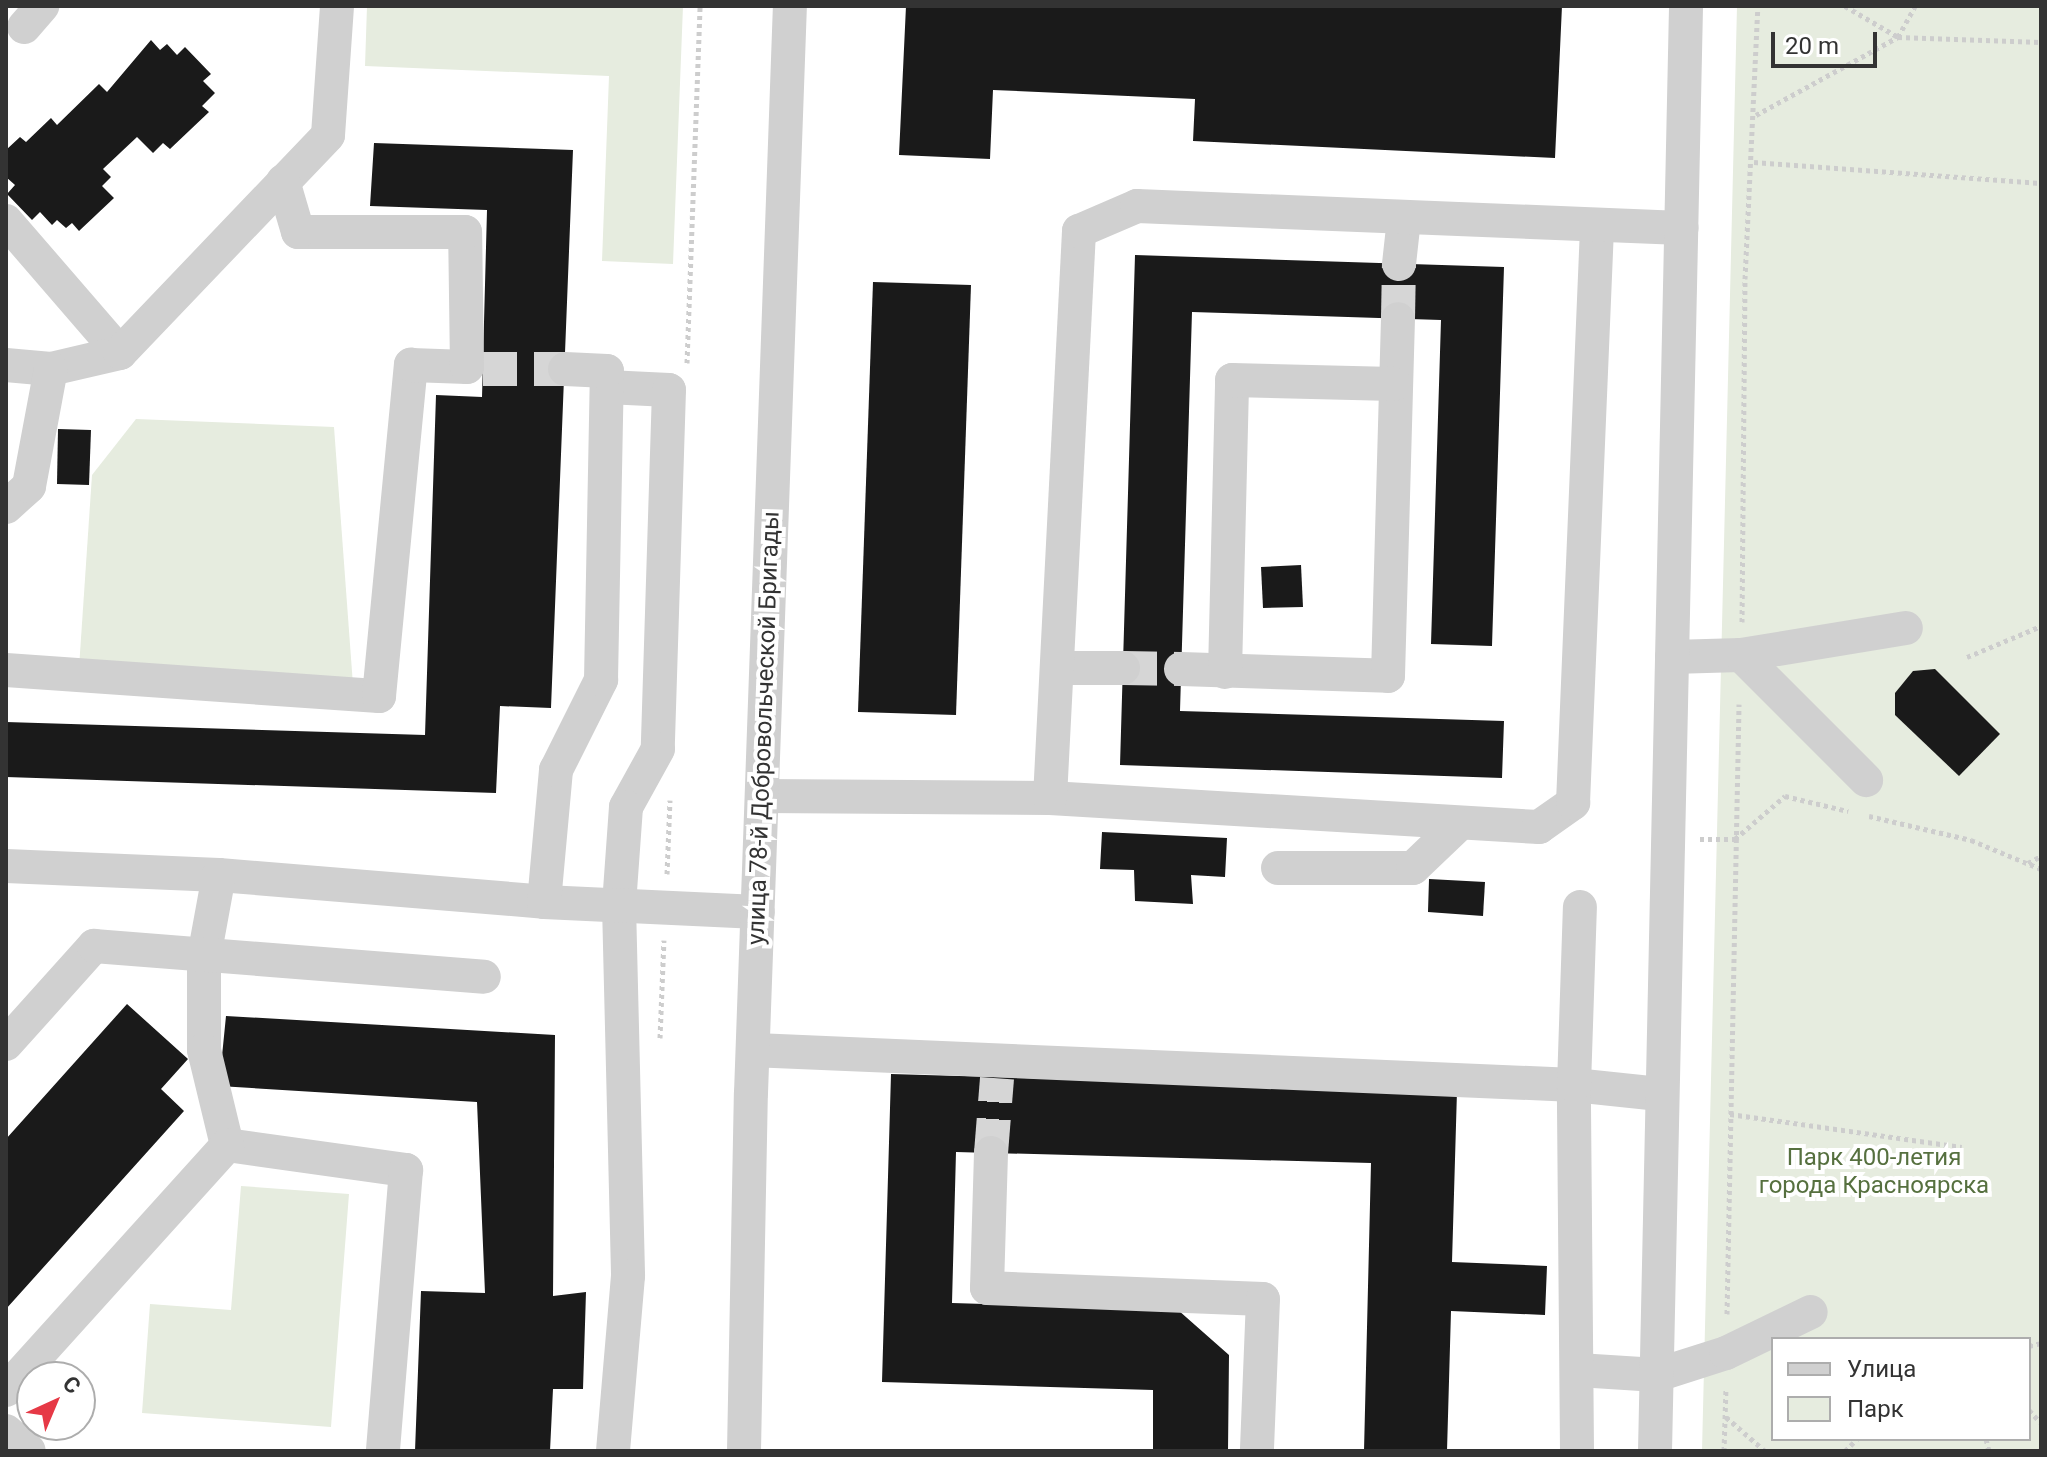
<!DOCTYPE html>
<html>
<head>
<meta charset="utf-8">
<style>
  body { margin:0 }
  #map { position:relative; width:2047px; height:1457px; overflow:hidden; background:#fff; font-family:Roboto,sans-serif }
  div>[style] { position:absolute }
  [style*='--x'] { left:calc(var(--x)*1px); top:calc(var(--y)*1px); width:calc(var(--w)*1px); rotate:calc(var(--a)*1deg) }
  .green>* { inset:0; background:#e6ecdf }
  .building>* { inset:0; background:#1a1a1a }
  .minor-tunnel>* { height:34px; margin-top:-17px; transform-origin:0; background:repeating-linear-gradient(90deg,#d6d6d6 0 34px,transparent 0 51px) }
  .path>* { height:5px; margin-top:-2.5px; transform-origin:0; background:repeating-linear-gradient(90deg,#cdcdcd 0 4px,transparent 0 8px) }
  .minor>* { height:34px; margin:-17px; padding:0 17px; transform-origin:17px; border-radius:17px; background:#d0d0d0 }
  span { translate:-50% -50%; white-space:nowrap; text-align:center; line-height:1.15; -webkit-text-stroke:8px #fff; paint-order:stroke }
  .street-label { font-size:24px; color:#333 }
  .park-label { font-size:24px; color:#56703f }
  .frame { position:absolute; inset:0; border:8px solid #333; pointer-events:none }
  .legend { position:absolute; left:1771px; top:1337px; width:260px; height:104px; box-sizing:border-box; background:#fff; border:2px solid #adadad; margin:0; padding:10px 14px; list-style:none; font-size:24px; color:#333 }
  .legend li { display:flex; align-items:center; gap:16px; height:40px }
  .legend b { width:40px; border:2px solid #adadad }
  .north { position:absolute; left:16px; top:1361px; width:80px; height:80px; box-sizing:border-box; background:#fff; border:2px solid #adadad; border-radius:50%; rotate:44deg; font-size:22px; font-weight:700; line-height:32px; text-align:center; color:#333 }
  .north::after { content:''; display:block; margin:auto; width:28px; height:36px; background:#e63946; clip-path:polygon(50% 0,100% 100%,50% 72%,0 100%) }
  .scale { position:absolute; left:1771px; top:32px; width:106px; height:36px; box-sizing:border-box; border:4px solid #333; border-top:0; padding-left:10px; font-size:24px; line-height:28px; white-space:nowrap; color:#333; -webkit-text-stroke:6px #fff; paint-order:stroke }
</style>
</head>
<body>
<div id="map">
  <div class="green">
    <i style="clip-path:polygon(367px 6px,683px 6px,673px 264px,602px 261px,609px 76px,365px 66px)"></i>
    <i style="clip-path:polygon(evenodd,1737px 6px,2041px 6px,2041px 1451px,1702px 1451px,1737px 6px,1773px 1339px,2029px 1339px,2029px 1439px,1773px 1439px,1773px 1339px)"></i>
    <i style="clip-path:polygon(136px 419px,334px 427px,353px 685px,79px 668px,92px 475px)"></i>
    <i style="clip-path:polygon(241px 1186px,349px 1194px,331px 1427px,142px 1413px,150px 1304px,231px 1310px)"></i>
  </div>
  <div class="building">
    <i style="clip-path:polygon(906px 6px,1562px 6px,1555px 158px,1193px 141px,1195px 99px,993px 90px,990px 159px,899px 155px)"></i>
    <i style="clip-path:polygon(151px 40px,160px 50px,167px 44px,177px 55px,185px 47px,211px 74px,203px 81px,215px 93px,202px 106px,209px 112px,170px 149px,163px 143px,153px 153px,137px 137px,103px 169px,111px 177px,102px 186px,114px 198px,79px 231px,72px 223px,66px 228px,57px 220px,52px 225px,40px 212px,32px 220px,7px 194px,15px 185px,6px 177px,6px 150px,20px 137px,26px 142px,51px 118px,57px 125px,99px 84px,107px 92px)"></i>
    <i style="clip-path:polygon(374px 143px,573px 150px,551px 708px,500px 706px,496px 793px,6px 777px,6px 722px,425px 735px,436px 395px,482px 397px,487px 210px,370px 206px)"></i>
    <i style="clip-path:polygon(1135px 255px,1504px 267px,1492px 646px,1431px 644px,1441px 320px,1192px 312px,1180px 711px,1504px 721px,1502px 778px,1120px 765px)"></i>
    <i style="clip-path:polygon(873px 282px,971px 285px,956px 715px,858px 712px)"></i>
    <i style="clip-path:polygon(58px 429px,91px 430px,89px 485px,57px 484px)"></i>
    <i style="clip-path:polygon(1301px 565px,1303px 607px,1263px 608px,1261px 567px)"></i>
    <i style="clip-path:polygon(1935px 669px,2000px 734px,1959px 776px,1895px 715px,1895px 693px,1913px 671px)"></i>
    <i style="clip-path:polygon(1102px 832px,1227px 838px,1225px 877px,1191px 875px,1193px 904px,1135px 901px,1134px 870px,1100px 869px)"></i>
    <i style="clip-path:polygon(1429px 879px,1485px 882px,1483px 916px,1428px 912px)"></i>
    <i style="clip-path:polygon(127px 1004px,188px 1059px,161px 1089px,184px 1111px,6px 1309px,6px 1139px)"></i>
    <i style="clip-path:polygon(226px 1016px,555px 1035px,553px 1296px,586px 1292px,583px 1389px,553px 1389px,550px 1451px,415px 1451px,421px 1291px,485px 1293px,477px 1102px,219px 1086px)"></i>
    <i style="clip-path:polygon(891px 1074px,1457px 1091px,1452px 1262px,1547px 1266px,1545px 1315px,1451px 1311px,1447px 1451px,1364px 1451px,1371px 1163px,956px 1152px,952px 1303px,1178px 1310px,1229px 1355px,1228px 1451px,1153px 1451px,1153px 1390px,882px 1382px)"></i>
  </div>
  <div class="minor-tunnel">
    <i style="--x:1398;--y:319;--w:55;--a:-89"></i>
    <i style="--x:483;--y:369;--w:82;--a:0"></i>
    <i style="--x:1123;--y:668;--w:58;--a:1"></i>
    <i style="--x:991;--y:1153;--w:75;--a:-85.4"></i>
  </div>
  <div class="path">
    <i style="--x:1845;--y:6;--w:61;--a:30.3"></i>
    <i style="--x:1898;--y:37;--w:35;--a:-61"></i>
    <i style="--x:1756;--y:115;--w:162;--a:-28.8"></i>
    <i style="--x:1898;--y:37;--w:143;--a:2"></i>
    <i style="--x:1754;--y:162;--w:288;--a:4.2"></i>
    <i style="--x:687;--y:363;--w:357;--a:-87.9"></i>
    <i style="--x:1742;--y:622;--w:343;--a:-89.5"></i>
    <i style="--x:1745;--y:279;--w:273;--a:-87.3"></i>
    <i style="--x:1967;--y:657;--w:80;--a:-22.7"></i>
    <i style="--x:1869;--y:816;--w:105;--a:13.2"></i>
    <i style="--x:1971;--y:840;--w:76;--a:22.5"></i>
    <i style="--x:1700;--y:839;--w:35;--a:0"></i>
    <i style="--x:1735;--y:839;--w:66;--a:-40.7"></i>
    <i style="--x:1785;--y:796;--w:65;--a:13.4"></i>
    <i style="--x:2028;--y:863;--w:15;--a:-28"></i>
    <i style="--x:667;--y:874;--w:74;--a:-87.7"></i>
    <i style="--x:660;--y:1038;--w:98;--a:-87.7"></i>
    <i style="--x:1730;--y:1114;--w:234;--a:8.1"></i>
    <i style="--x:1727;--y:1314;--w:610;--a:-88.87"></i>
    <i style="--x:2029;--y:1346;--w:12;--a:-14"></i>
    <i style="--x:2029;--y:1410;--w:18;--a:47"></i>
    <i style="--x:1726;--y:1417;--w:52;--a:41.1"></i>
    <i style="--x:1986;--y:1439;--w:12;--a:76"></i>
    <i style="--x:1724;--y:1451;--w:63;--a:-88.2"></i>
    <i style="--x:1845;--y:1451;--w:17;--a:-45"></i>
    <i style="--x:2040;--y:1451;--w:2;--a:-63"></i>
  </div>
  <div class="minor">
    <i style="--x:24;--y:27;--w:28;--a:-49"></i>
    <i style="--x:6;--y:221;--w:174;--a:49.2"></i>
    <i style="--x:1399;--y:264;--w:45;--a:-83.7"></i>
    <i style="--x:6;--y:365;--w:45;--a:5.1"></i>
    <i style="--x:51;--y:369;--w:71;--a:-13.1"></i>
    <i style="--x:120;--y:353;--w:301;--a:-46.3"></i>
    <i style="--x:328;--y:135;--w:129;--a:-86"></i>
    <i style="--x:607;--y:387;--w:62;--a:2.8"></i>
    <i style="--x:669;--y:390;--w:359;--a:91.8"></i>
    <i style="--x:658;--y:749;--w:66;--a:118.9"></i>
    <i style="--x:626;--y:807;--w:98;--a:94.1"></i>
    <i style="--x:619;--y:905;--w:371;--a:88.6"></i>
    <i style="--x:628;--y:1276;--w:176;--a:94.9"></i>
    <i style="--x:6;--y:507;--w:31;--a:-42"></i>
    <i style="--x:29;--y:486;--w:119;--a:-79.4"></i>
    <i style="--x:1741;--y:655;--w:177;--a:45"></i>
    <i style="--x:1672;--y:657;--w:69;--a:-1.7"></i>
    <i style="--x:1741;--y:655;--w:167;--a:-9.3"></i>
    <i style="--x:1058;--y:668;--w:65;--a:0"></i>
    <i style="--x:1181;--y:669;--w:207;--a:1.9"></i>
    <i style="--x:1388;--y:676;--w:357;--a:-88.4"></i>
    <i style="--x:6;--y:670;--w:374;--a:4"></i>
    <i style="--x:379;--y:696;--w:333;--a:-84.5"></i>
    <i style="--x:411;--y:365;--w:56;--a:2"></i>
    <i style="--x:467;--y:367;--w:135;--a:-90.8"></i>
    <i style="--x:465;--y:232;--w:167;--a:180"></i>
    <i style="--x:298;--y:232;--w:53;--a:-106.4"></i>
    <i style="--x:1225;--y:672;--w:292;--a:-88.6"></i>
    <i style="--x:1232;--y:380;--w:162;--a:1.4"></i>
    <i style="--x:762;--y:796;--w:288;--a:0.4"></i>
    <i style="--x:1050;--y:798;--w:490;--a:3.4"></i>
    <i style="--x:1539;--y:827;--w:42;--a:-35.2"></i>
    <i style="--x:1573;--y:803;--w:576;--a:-87.61"></i>
    <i style="--x:1050;--y:798;--w:568;--a:-87.07"></i>
    <i style="--x:1079;--y:231;--w:63;--a:-23.3"></i>
    <i style="--x:1137;--y:206;--w:545;--a:2.31"></i>
    <i style="--x:6;--y:866;--w:213;--a:2.4"></i>
    <i style="--x:219;--y:875;--w:326;--a:4.7"></i>
    <i style="--x:544;--y:902;--w:214;--a:2.7"></i>
    <i style="--x:1278;--y:868;--w:135;--a:0"></i>
    <i style="--x:1413;--y:868;--w:62;--a:-43.7"></i>
    <i style="--x:219;--y:875;--w:83;--a:100.4"></i>
    <i style="--x:204;--y:957;--w:93;--a:90"></i>
    <i style="--x:204;--y:1050;--w:98;--a:76.4"></i>
    <i style="--x:227;--y:1145;--w:181;--a:8"></i>
    <i style="--x:406;--y:1170;--w:282;--a:94.7"></i>
    <i style="--x:544;--y:902;--w:133;--a:-84.8"></i>
    <i style="--x:556;--y:770;--w:101;--a:-63.4"></i>
    <i style="--x:601;--y:680;--w:309;--a:-88.9"></i>
    <i style="--x:607;--y:371;--w:42;--a:-177.3"></i>
    <i style="--x:6;--y:1044;--w:132;--a:-48.1"></i>
    <i style="--x:94;--y:946;--w:391;--a:4.5"></i>
    <i style="--x:753;--y:1050;--w:822;--a:2.44"></i>
    <i style="--x:1574;--y:1085;--w:86;--a:6"></i>
    <i style="--x:991;--y:1153;--w:135;--a:91.7"></i>
    <i style="--x:987;--y:1288;--w:276;--a:2.3"></i>
    <i style="--x:1263;--y:1299;--w:152;--a:92.3"></i>
    <i style="--x:1578;--y:1370;--w:79;--a:3.6"></i>
    <i style="--x:1657;--y:1375;--w:72;--a:-17.7"></i>
    <i style="--x:1726;--y:1353;--w:94;--a:-25.8"></i>
    <i style="--x:6;--y:1390;--w:330;--a:-47.9"></i>
    <i style="--x:6;--y:1431;--w:30;--a:41"></i>
    <i style="--x:744;--y:1451;--w:358;--a:-88.9"></i>
    <i style="--x:751;--y:1093;--w:1088;--a:-87.95"></i>
    <i style="--x:1577;--y:1451;--w:366;--a:-90.5"></i>
    <i style="--x:1574;--y:1085;--w:178;--a:-88.1"></i>
    <i style="--x:1655;--y:1451;--w:1445;--a:-88.77"></i>
  </div>
  <div class="street-label">
    <span style="left:764px;top:728px;rotate:-88deg">улица 78-й Добровольческой Бригады</span>
  </div>
  <div class="park-label">
    <span style="left:1874px;top:1172px">Парк 400-летия<br>города Красноярска</span>
  </div>
  <div class="frame"></div>
  <ul class="legend">
  <li><b style="height:10px;background:#d0d0d0"></b>Улица</li>
  <li><b style="height:22px;background:#e6ecdf"></b>Парк</li>
  </ul>
  <div class="north">С</div>
  <div class="scale">20 m</div>
</div>
</body>
</html>
